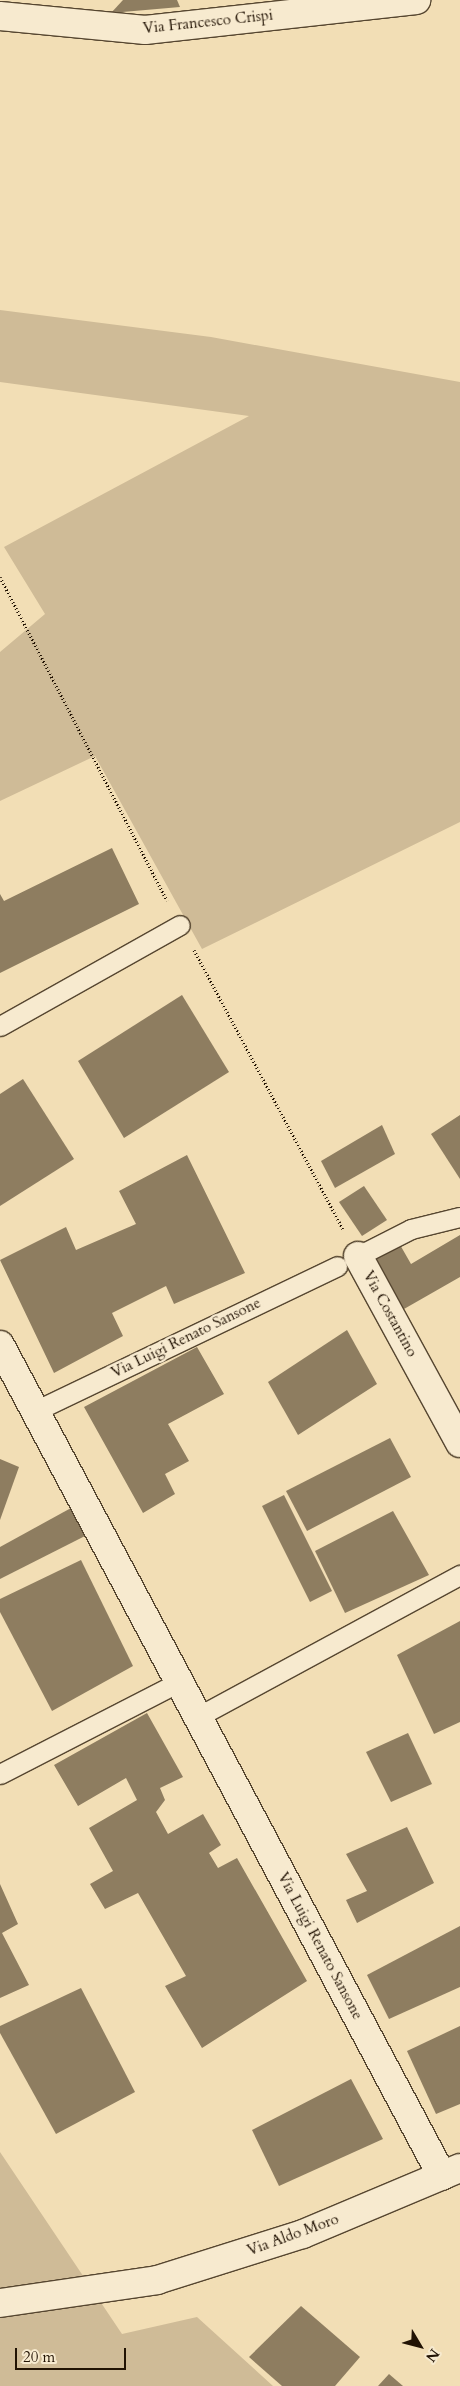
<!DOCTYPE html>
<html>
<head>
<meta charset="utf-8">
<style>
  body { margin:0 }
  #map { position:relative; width:460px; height:2386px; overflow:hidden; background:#f2deb5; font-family:Cardo,serif }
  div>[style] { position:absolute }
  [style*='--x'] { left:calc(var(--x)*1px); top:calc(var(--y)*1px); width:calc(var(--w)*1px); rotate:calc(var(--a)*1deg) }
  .green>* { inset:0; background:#cfbb97 }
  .building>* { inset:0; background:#8e7d60 }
  .path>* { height:3px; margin-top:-1.5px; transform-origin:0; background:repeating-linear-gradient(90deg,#221304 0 1px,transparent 0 3.5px) }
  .roads { filter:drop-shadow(1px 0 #564630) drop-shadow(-1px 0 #564630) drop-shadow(0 1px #564630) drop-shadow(0 -1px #564630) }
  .lane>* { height:19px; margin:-9.5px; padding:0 9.5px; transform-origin:9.5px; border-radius:9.5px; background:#f7eacf }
  .street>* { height:28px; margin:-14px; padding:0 14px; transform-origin:14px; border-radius:14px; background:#f7eacf }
  .secondary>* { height:28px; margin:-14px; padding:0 14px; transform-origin:14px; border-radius:14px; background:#f7eacf }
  span { translate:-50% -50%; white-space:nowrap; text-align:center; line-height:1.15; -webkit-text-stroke:4.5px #f7eacf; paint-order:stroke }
  .street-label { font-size:15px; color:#221304 }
  .north { position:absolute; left:395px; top:2321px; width:50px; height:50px; -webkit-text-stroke:4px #f7eacf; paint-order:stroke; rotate:127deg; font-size:14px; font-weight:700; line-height:20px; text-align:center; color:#221304 }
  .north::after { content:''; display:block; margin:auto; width:18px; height:22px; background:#221304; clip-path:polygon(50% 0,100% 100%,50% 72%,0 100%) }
  .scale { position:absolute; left:15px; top:2348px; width:111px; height:22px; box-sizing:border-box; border:2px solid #221304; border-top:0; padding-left:6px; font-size:15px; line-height:18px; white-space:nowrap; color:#221304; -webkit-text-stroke:4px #f7eacf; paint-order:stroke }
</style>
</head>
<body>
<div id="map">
  <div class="green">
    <i style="clip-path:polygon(0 310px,211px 337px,460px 382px,460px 822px,202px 949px,95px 756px,0 801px,0 652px,45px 614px,4px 547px,249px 416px,0 382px)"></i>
    <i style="clip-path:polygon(0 2152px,122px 2334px,197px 2317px,273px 2386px,0 2386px)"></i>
  </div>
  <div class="building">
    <i style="clip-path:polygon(123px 0,177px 0,180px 7px,111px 13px)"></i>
    <i style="clip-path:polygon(112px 848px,139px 904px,0 973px,0 894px,4px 901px)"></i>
    <i style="clip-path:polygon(182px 995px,229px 1072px,124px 1138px,78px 1061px)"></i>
    <i style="clip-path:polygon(23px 1079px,74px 1159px,0 1206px,0 1094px)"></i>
    <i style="clip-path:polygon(460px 1115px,460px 1179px,431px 1134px)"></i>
    <i style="clip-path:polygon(382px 1125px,395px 1154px,335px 1188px,321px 1161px)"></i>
    <i style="clip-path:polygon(187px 1155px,245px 1273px,174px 1304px,166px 1286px,112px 1313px,123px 1336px,54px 1373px,0 1260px,66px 1227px,76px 1250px,136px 1224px,119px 1191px)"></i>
    <i style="clip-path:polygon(364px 1186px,387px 1220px,362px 1236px,339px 1202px)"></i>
    <i style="clip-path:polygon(460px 1235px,460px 1277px,404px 1309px,375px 1256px,399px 1243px,411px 1264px)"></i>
    <i style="clip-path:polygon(347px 1330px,377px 1384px,298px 1435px,268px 1382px)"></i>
    <i style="clip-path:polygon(197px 1347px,224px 1394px,168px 1424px,189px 1461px,165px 1474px,175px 1494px,143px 1513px,84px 1407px)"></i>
    <i style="clip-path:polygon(390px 1438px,411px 1477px,307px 1531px,286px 1491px)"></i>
    <i style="clip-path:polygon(0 1459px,19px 1467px,0 1520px)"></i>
    <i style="clip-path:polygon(284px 1495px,332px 1591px,310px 1602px,262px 1506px)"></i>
    <i style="clip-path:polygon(71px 1508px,85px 1536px,0 1579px,0 1547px)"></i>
    <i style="clip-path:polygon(393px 1511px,429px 1575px,345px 1613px,315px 1551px)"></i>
    <i style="clip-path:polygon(81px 1560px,133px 1666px,52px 1711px,0 1612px,0 1599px)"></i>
    <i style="clip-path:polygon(460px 1621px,460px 1722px,434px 1734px,397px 1655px)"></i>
    <i style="clip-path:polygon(147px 1713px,183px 1777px,160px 1788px,165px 1800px,156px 1812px,168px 1834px,203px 1814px,221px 1845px,209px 1853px,218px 1868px,237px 1858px,307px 1981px,202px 2048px,165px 1986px,186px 1976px,138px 1893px,105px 1909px,90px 1884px,113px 1871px,89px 1828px,137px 1800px,126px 1778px,78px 1806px,54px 1765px)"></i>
    <i style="clip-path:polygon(408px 1733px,432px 1784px,391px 1802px,366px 1752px)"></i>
    <i style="clip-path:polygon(407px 1827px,434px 1883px,357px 1923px,346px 1900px,367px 1891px,346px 1854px)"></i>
    <i style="clip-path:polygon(0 1884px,18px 1924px,2px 1933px,29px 1985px,0 1998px)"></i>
    <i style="clip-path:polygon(460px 1926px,460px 1987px,389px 2019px,367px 1975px)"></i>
    <i style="clip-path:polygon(81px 1988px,135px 2092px,56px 2134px,0 2033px,0 2026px)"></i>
    <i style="clip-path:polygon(460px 2026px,460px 2104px,436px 2114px,407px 2051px)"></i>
    <i style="clip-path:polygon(351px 2079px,383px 2139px,279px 2186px,252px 2130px)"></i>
    <i style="clip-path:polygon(301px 2306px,360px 2357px,335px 2386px,282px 2386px,249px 2357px)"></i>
    <i style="clip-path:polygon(389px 2374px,403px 2386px,378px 2386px)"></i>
  </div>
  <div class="path">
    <i style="--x:0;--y:577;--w:364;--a:62.7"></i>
    <i style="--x:194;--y:950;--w:316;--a:61.9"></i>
  </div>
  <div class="roads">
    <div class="lane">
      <i style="--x:0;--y:1026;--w:206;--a:-29.3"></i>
      <i style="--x:358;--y:1256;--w:59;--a:-27"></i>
      <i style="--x:411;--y:1229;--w:50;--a:-13.8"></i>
      <i style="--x:35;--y:1411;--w:335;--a:-25.6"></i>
      <i style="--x:199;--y:1716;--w:297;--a:-28.4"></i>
      <i style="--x:0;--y:1774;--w:203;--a:-27.2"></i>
    </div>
    <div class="street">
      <i style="--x:0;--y:16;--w:146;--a:5.5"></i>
      <i style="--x:145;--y:30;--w:273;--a:-6.3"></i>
      <i style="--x:358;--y:1256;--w:213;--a:61.4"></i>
      <i style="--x:0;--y:1345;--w:941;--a:61.99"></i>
    </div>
    <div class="secondary">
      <i style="--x:0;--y:2303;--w:159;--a:-8.3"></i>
      <i style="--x:157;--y:2280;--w:153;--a:-17.5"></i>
      <i style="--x:303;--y:2234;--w:170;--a:-22.8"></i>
    </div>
  </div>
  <div class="street-label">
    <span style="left:208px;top:22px;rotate:-6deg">Via Francesco Crispi</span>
    <span style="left:390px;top:1314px;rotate:61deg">Via Costantino</span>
    <span style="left:186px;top:1338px;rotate:-26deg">Via Luigi Renato Sansone</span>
    <span style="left:320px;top:1946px;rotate:62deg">Via Luigi Renato Sansone</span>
    <span style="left:293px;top:2235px;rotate:-20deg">Via Aldo Moro</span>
  </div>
  <div class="north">N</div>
  <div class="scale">20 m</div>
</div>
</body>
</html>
